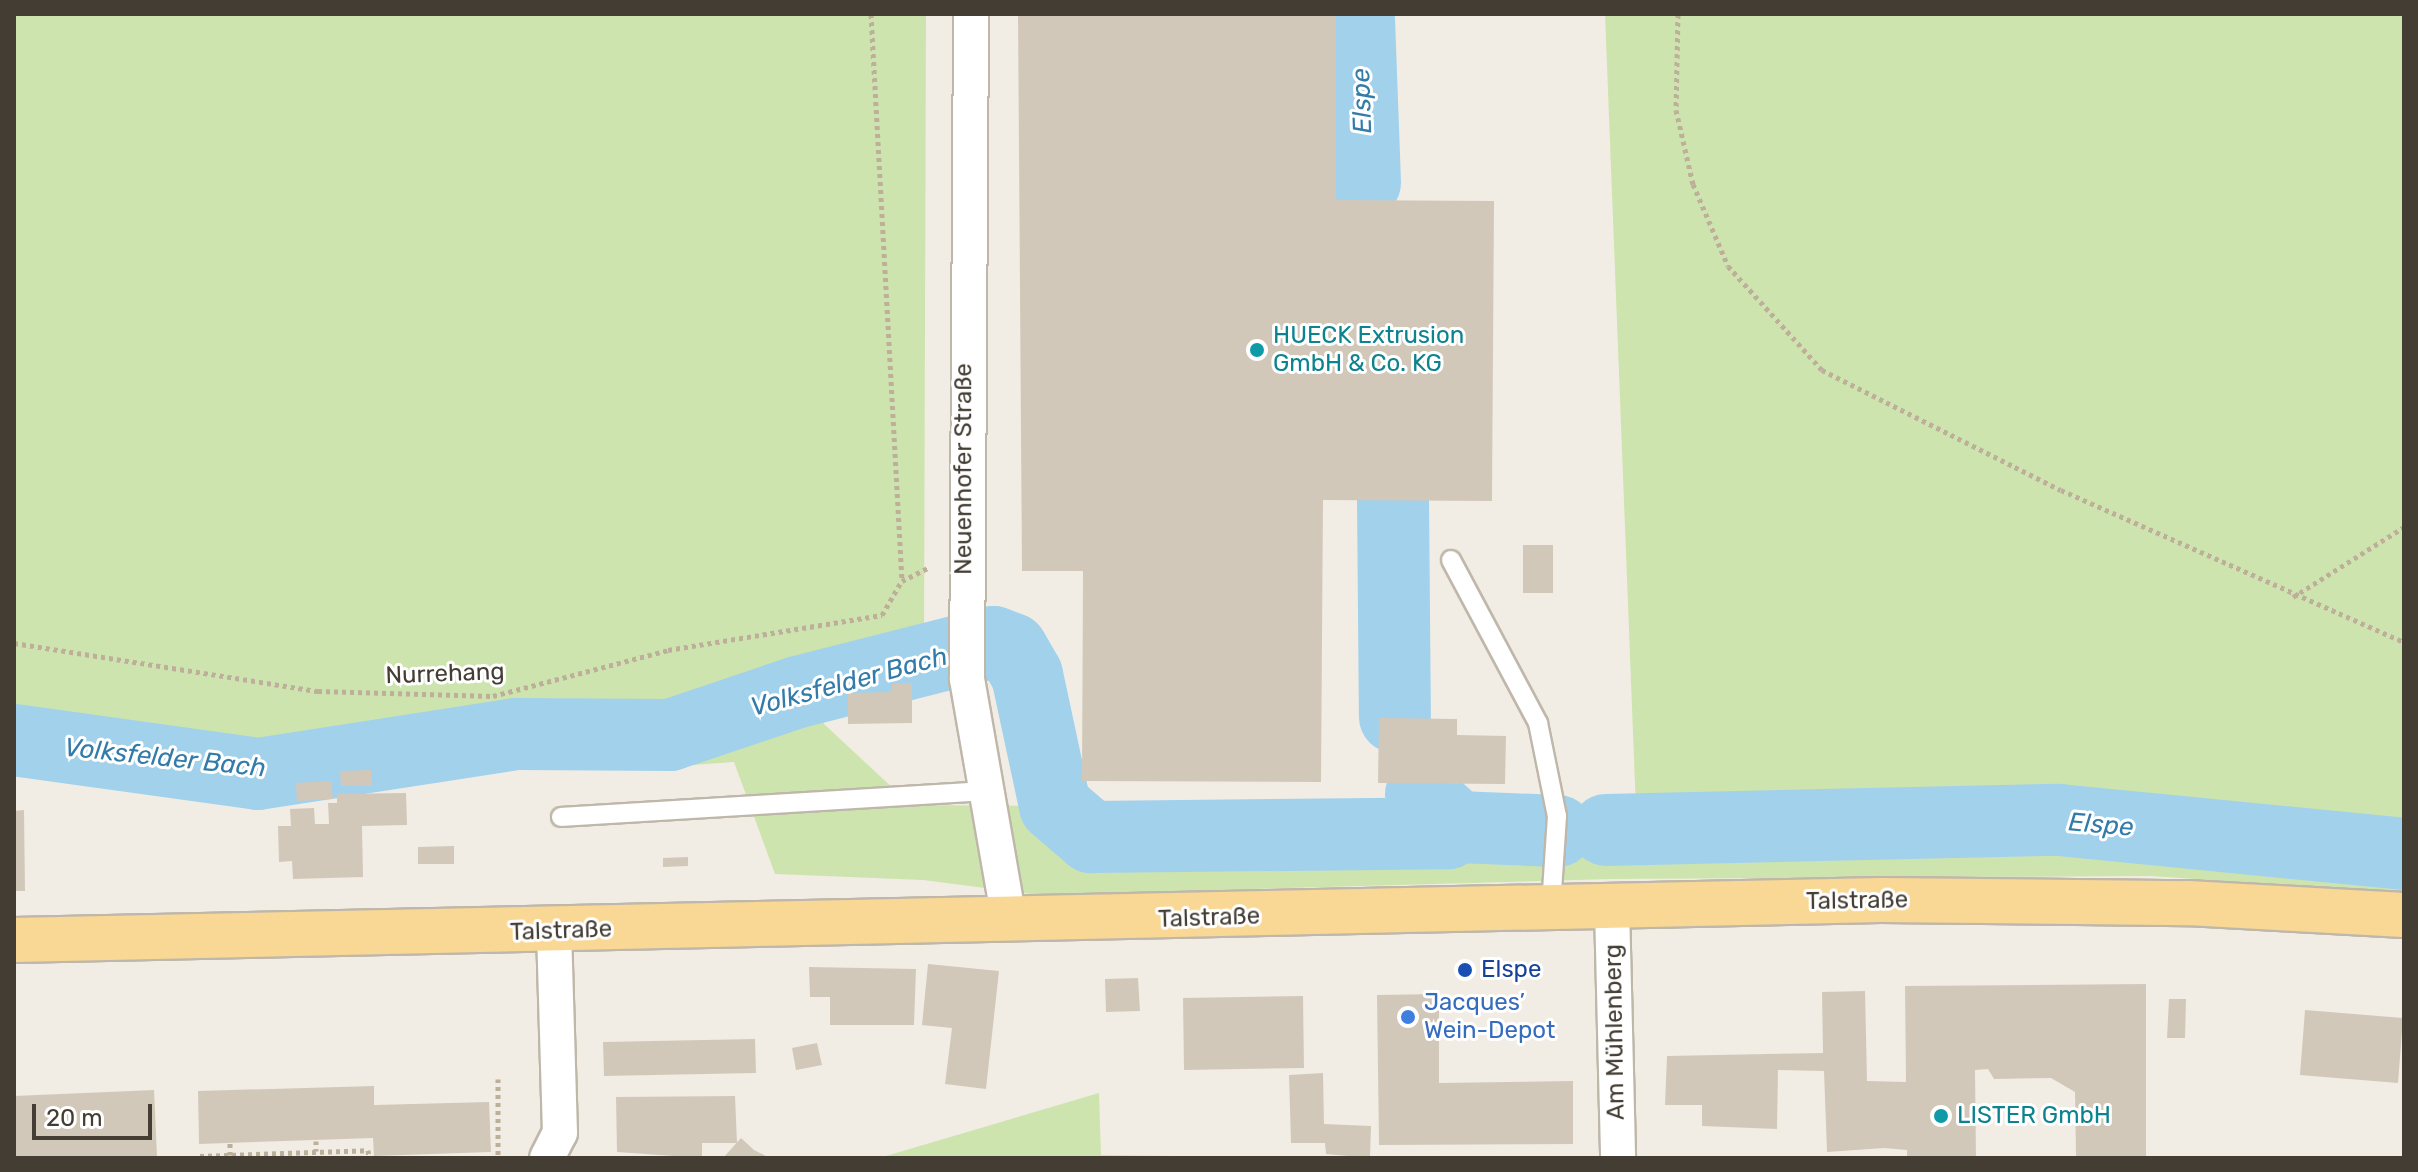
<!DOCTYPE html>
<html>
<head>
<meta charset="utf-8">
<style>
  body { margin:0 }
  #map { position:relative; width:2418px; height:1172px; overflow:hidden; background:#f1ede4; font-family:Rubik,sans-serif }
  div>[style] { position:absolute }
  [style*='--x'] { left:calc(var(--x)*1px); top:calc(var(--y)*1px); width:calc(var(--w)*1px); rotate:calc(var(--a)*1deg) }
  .green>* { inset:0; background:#cee4ae }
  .river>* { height:72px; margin:-36px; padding:0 36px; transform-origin:36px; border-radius:36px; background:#a2d1ec }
  .building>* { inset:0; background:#d2c8ba }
  .path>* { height:5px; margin-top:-2.5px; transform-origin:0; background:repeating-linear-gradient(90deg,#bdaf99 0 4px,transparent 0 8px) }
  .roads { filter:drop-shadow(2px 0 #bfb7aa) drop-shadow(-2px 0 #bfb7aa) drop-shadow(0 2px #bfb7aa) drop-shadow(0 -2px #bfb7aa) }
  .lane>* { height:18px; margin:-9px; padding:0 9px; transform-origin:9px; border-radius:9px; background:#fff }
  .street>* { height:34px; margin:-17px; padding:0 17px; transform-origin:17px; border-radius:17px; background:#fff }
  .primary>* { height:44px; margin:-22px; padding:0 22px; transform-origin:22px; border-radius:22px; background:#f9d895 }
  .dots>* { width:22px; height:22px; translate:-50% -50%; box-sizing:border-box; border:4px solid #fff; border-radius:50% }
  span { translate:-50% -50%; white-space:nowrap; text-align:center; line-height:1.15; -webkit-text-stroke:6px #fff; paint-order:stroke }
  .culture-label { font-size:24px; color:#0d838f }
  .left { translate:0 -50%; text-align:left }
  .street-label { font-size:24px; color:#433d34 }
  .transit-label { font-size:24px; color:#164399 }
  .shop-label { font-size:24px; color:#366cbe }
  .water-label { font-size:26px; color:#337ca9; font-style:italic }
  .frame { position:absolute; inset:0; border:16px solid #433d34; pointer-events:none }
  .scale { position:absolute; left:32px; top:1104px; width:120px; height:36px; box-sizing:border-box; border:4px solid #433d34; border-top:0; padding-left:10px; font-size:24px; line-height:28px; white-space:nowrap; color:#433d34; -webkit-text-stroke:6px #fff; paint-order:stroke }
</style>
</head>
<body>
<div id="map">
  <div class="green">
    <i style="clip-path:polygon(14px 14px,926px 14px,924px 647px,818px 672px,824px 724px,911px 805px,1636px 810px,1605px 14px,2404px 14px,2404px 893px,2150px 876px,1611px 879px,1039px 895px,923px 880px,775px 874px,734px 762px,624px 770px,550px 764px,504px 749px,255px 764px,14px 728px)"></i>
    <i style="clip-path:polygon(1099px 1093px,1101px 1155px,1333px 1158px,879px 1158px)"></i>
  </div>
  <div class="river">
    <i style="--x:1359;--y:19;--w:164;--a:87.9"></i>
    <i style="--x:1393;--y:499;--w:218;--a:89.5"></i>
    <i style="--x:14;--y:740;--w:246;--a:7.9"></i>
    <i style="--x:258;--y:774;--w:262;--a:-8.8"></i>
    <i style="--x:517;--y:734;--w:153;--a:0.4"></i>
    <i style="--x:670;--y:735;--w:135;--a:-18.6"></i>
    <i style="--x:798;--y:692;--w:202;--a:-14.3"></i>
    <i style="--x:994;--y:642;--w:19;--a:21"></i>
    <i style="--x:1012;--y:649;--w:30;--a:60"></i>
    <i style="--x:1027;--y:675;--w:134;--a:77.9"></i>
    <i style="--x:1055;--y:806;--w:48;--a:40.7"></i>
    <i style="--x:1091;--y:837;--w:357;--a:-0.6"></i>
    <i style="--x:1448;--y:833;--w:12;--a:-31"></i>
    <i style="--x:1421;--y:794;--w:50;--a:41.7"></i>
    <i style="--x:1458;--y:827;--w:100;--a:2.3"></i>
    <i style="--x:1606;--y:830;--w:453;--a:-1.3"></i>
    <i style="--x:2059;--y:820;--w:347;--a:5.6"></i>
  </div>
  <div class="building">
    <i style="clip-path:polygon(1018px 14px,1336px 14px,1336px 200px,1494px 201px,1492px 501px,1323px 500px,1321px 782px,1082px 781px,1083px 571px,1022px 571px)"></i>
    <i style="clip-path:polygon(1523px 545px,1553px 545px,1553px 593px,1523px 593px)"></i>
    <i style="clip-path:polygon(912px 683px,912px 723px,848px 724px,848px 693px,892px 692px,892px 684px)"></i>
    <i style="clip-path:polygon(1379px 718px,1457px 719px,1457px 735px,1506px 736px,1505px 784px,1378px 783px)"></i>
    <i style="clip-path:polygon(371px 770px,372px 786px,341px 786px,340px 771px)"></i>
    <i style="clip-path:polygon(331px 781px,333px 799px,297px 801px,296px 783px)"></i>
    <i style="clip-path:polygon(406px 793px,407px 825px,362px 826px,363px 877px,293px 879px,292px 861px,279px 862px,278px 826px,291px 826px,290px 809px,314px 808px,315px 824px,329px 824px,328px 803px,337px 803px,337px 794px)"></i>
    <i style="clip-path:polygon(24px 810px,25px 891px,14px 891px,14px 811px)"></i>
    <i style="clip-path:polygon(454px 846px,454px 864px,418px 864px,418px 847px)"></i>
    <i style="clip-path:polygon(688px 857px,688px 866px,663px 867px,663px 858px)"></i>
    <i style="clip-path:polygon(928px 964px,999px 971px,986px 1089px,945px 1084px,952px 1028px,922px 1025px)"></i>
    <i style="clip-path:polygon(809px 967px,916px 969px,914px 1025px,830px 1025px,830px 997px,810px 997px)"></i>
    <i style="clip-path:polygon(1138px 978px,1140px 1011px,1106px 1012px,1105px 979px)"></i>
    <i style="clip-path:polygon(2146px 984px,2146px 1158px,2076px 1158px,2075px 1092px,2051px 1078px,1994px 1079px,1988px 1069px,1975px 1070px,1976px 1158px,1907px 1158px,1907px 1150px,1884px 1148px,1827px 1152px,1824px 1071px,1778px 1070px,1777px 1129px,1702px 1126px,1702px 1105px,1665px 1105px,1667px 1056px,1823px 1053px,1822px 992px,1865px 991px,1867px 1081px,1906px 1082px,1905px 986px)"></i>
    <i style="clip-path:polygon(1439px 994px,1439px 1083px,1573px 1081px,1573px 1144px,1379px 1145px,1377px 995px)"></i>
    <i style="clip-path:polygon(1303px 996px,1304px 1068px,1184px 1070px,1183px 998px)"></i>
    <i style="clip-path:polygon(2169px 999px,2186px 999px,2185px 1038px,2167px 1038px)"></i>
    <i style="clip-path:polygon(2305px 1010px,2403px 1018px,2398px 1083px,2300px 1075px)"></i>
    <i style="clip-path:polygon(755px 1039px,756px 1073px,604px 1076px,603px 1042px)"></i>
    <i style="clip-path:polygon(817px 1043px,822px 1065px,796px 1070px,792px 1048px)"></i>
    <i style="clip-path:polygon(1323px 1073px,1324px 1124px,1371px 1126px,1370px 1158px,1326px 1154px,1325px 1143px,1291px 1143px,1289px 1075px)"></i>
    <i style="clip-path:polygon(374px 1086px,374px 1105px,489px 1102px,491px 1152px,374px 1156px,373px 1138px,199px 1144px,198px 1091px)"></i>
    <i style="clip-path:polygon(154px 1090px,157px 1156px,14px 1158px,14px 1096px)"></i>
    <i style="clip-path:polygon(735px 1096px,737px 1143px,702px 1143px,702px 1158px,617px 1152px,616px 1097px)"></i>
    <i style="clip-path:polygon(741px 1138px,754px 1150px,770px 1158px,723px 1158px)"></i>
  </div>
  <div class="path">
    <i style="--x:871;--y:14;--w:568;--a:86.87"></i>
    <i style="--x:902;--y:581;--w:31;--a:-27"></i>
    <i style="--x:1678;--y:14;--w:96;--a:91.2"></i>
    <i style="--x:1676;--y:110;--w:76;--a:77.1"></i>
    <i style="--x:1693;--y:184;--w:89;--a:66.9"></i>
    <i style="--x:1728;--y:266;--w:140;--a:47.9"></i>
    <i style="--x:1822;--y:370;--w:267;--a:26.7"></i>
    <i style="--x:2061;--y:490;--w:375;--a:23.9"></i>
    <i style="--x:2293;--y:597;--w:131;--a:-32.2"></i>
    <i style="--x:14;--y:643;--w:308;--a:9"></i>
    <i style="--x:318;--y:691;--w:175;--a:1.6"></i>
    <i style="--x:493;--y:696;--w:181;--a:-14.7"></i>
    <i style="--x:668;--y:650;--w:217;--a:-9.3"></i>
    <i style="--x:882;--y:615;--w:39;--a:-60"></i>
    <i style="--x:498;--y:1079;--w:79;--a:90"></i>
    <i style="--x:316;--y:1141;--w:10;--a:90"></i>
    <i style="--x:230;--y:1155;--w:12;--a:-90"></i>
    <i style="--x:200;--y:1156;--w:168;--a:-2"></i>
    <i style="--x:368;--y:1150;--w:8;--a:83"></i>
    <i style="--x:433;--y:1158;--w:2;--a:-90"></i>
  </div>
  <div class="roads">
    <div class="lane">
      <i style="--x:1451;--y:560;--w:185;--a:61.9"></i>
      <i style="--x:1538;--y:723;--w:95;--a:78.5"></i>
      <i style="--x:1557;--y:816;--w:91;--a:93.8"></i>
      <i style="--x:561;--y:817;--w:425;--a:-3.5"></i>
    </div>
    <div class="street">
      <i style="--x:971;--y:14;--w:665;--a:90.34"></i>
      <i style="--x:967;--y:679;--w:245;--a:80.1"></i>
      <i style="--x:1612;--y:907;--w:251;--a:88.6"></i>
      <i style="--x:547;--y:1158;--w:28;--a:-63"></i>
      <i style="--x:560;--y:1133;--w:200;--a:-91.7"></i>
    </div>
    <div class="primary">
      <i style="--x:14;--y:940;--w:1867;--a:-1.23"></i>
      <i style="--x:1881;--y:900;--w:307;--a:0.6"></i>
      <i style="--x:2188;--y:903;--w:216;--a:3.2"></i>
    </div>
  </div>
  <div class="dots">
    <i style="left:1257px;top:350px;background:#0f9aa8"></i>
    <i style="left:1465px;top:970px;background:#1a4fb4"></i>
    <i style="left:1408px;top:1017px;background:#3f7fe0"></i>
    <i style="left:1941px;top:1116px;background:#0f9aa8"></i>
  </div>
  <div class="culture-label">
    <span class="left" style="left:1273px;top:350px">HUECK Extrusion<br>GmbH &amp; Co. KG</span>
    <span class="left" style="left:1957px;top:1116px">LISTER GmbH</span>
  </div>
  <div class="street-label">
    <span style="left:964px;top:469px;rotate:-90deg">Neuenhofer Straße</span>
    <span style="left:445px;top:674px;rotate:-2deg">Nurrehang</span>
    <span style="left:1857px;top:901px;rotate:-1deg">Talstraße</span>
    <span style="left:1209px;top:918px;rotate:-2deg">Talstraße</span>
    <span style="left:561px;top:931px;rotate:-2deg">Talstraße</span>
    <span style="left:1615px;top:1032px;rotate:-91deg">Am Mühlenberg</span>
  </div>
  <div class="transit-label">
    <span class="left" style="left:1481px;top:970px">Elspe</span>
  </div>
  <div class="shop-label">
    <span class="left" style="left:1424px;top:1017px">Jacques’<br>Wein-Depot</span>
  </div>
  <div class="water-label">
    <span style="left:1362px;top:101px;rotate:-92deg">Elspe</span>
    <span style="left:849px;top:682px;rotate:-15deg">Volksfelder Bach</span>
    <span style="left:165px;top:758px;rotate:6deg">Volksfelder Bach</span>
    <span style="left:2101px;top:825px;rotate:5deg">Elspe</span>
  </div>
  <div class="frame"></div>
  <div class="scale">20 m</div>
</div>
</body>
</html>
